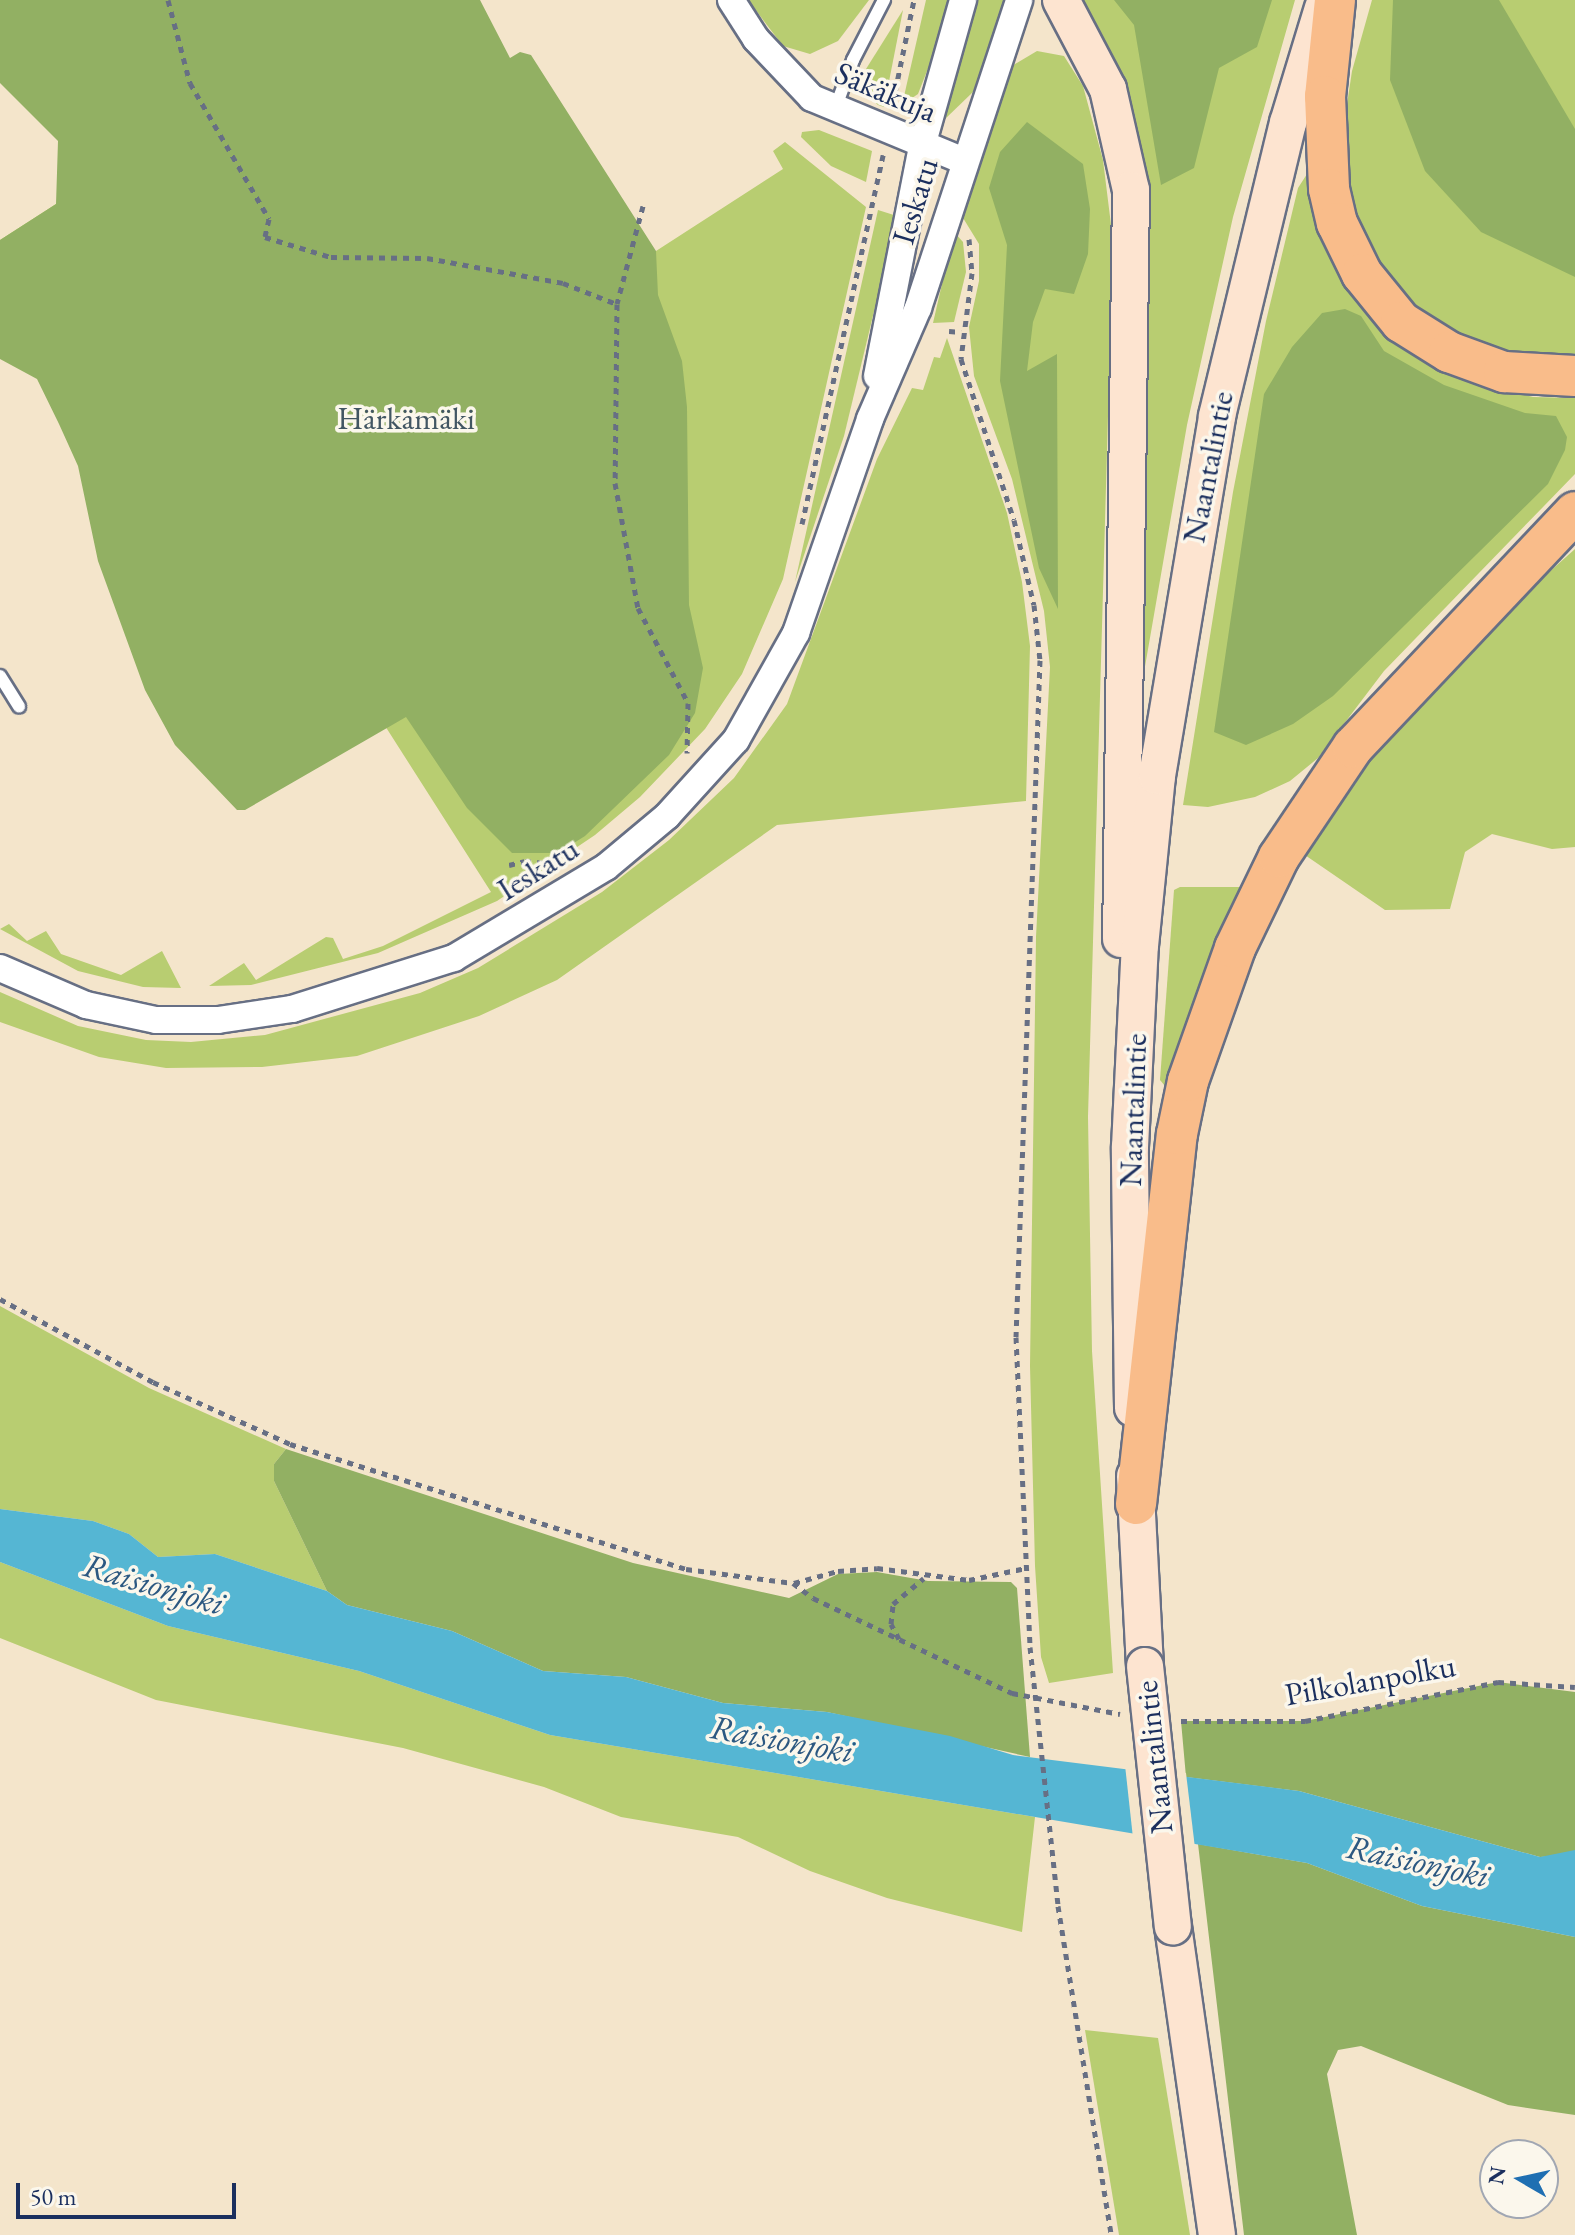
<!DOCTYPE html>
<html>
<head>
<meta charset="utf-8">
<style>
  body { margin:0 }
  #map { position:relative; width:1575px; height:2235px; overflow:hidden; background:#f4e5cb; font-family:"EB Garamond",serif }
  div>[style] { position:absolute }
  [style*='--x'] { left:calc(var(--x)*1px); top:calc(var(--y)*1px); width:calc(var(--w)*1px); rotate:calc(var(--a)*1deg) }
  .green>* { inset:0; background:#b8cd71 }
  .forest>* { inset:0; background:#92b063 }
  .water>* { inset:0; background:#55b6d3 }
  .pier>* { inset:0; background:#f4e5cb }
  .path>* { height:5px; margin-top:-2.5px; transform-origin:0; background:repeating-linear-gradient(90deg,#676f84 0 6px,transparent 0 12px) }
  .roads { filter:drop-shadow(2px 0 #676f84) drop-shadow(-2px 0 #676f84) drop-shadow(0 2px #676f84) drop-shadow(0 -2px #676f84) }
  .lane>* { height:12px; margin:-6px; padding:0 6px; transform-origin:6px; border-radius:6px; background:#fff }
  .street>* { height:26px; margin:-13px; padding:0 13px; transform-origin:13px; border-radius:13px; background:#fff }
  .secondary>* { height:36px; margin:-18px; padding:0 18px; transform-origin:18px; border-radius:18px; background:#fde4d0 }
  .primary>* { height:40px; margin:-20px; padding:0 20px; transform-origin:20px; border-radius:20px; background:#f9bc8a }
  .path-bridge>* { height:5px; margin-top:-2.5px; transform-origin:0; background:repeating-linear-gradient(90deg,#676f84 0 6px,transparent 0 12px) }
  .bridges { filter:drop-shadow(2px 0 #676f84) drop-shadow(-2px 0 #676f84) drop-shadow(0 2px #676f84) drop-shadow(0 -2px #676f84) }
  .secondary-bridge>* { height:36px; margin:-18px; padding:0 18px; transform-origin:18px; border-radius:18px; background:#fde4d0 }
  span { translate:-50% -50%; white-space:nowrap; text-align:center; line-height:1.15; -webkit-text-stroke:7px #fbf7ec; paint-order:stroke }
  .street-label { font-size:32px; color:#1b2f5e }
  .park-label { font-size:32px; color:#425663 }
  .water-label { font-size:34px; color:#2c5881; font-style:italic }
  .north { position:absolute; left:1479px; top:2139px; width:80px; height:80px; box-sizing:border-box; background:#fbf7ec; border:2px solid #a1a7b3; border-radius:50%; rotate:279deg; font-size:22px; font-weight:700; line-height:32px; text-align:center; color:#1b2f5e }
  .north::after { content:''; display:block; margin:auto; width:28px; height:36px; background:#1f6fb2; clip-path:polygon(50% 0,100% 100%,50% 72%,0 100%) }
  .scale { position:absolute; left:16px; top:2183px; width:220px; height:36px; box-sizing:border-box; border:4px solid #1b2f5e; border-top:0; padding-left:10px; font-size:24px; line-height:28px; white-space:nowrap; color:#1b2f5e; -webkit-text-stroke:6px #fbf7ec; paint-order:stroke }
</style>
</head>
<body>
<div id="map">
  <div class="green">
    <i style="clip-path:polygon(748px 0,869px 0,838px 41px,810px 54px,783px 46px)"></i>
    <i style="clip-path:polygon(926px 0,955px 0,918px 94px,902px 105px)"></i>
    <i style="clip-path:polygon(973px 0,1008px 0,973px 92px,944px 120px)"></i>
    <i style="clip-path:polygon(1079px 0,1295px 0,1233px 217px,1187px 425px,1143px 678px,1138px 678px,1138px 573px,1148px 243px,1140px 150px,1128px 107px)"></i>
    <i style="clip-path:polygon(1372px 0,1575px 0,1575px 362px,1496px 355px,1421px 315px,1384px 274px,1350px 208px,1343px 131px,1352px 71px)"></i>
    <i style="clip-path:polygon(903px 10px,884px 107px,878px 105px,867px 95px,866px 69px)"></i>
    <i style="clip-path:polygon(1037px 51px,1064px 56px,1083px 86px,1103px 160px,1113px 241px,1088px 1117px,1092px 1351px,1113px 1673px,1049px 1683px,1041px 1657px,1035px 1566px,1030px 1366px,1036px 937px,1050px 667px,1044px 611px,1012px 479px,974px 376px,969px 327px,979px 281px,979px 244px,960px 213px,1010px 67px)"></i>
    <i style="clip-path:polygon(819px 130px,872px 151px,866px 182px,831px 166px,801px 137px,802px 132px)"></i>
    <i style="clip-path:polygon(154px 141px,656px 265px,656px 251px,783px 169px,773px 151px,785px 142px,866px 207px,783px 579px,742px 674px,705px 729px,640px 797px,595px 835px,497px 901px,378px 953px,251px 985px,209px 986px,244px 963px,256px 980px,326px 937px,333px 938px,343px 959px,383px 946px,491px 892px,366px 696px,0 285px,0 240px)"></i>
    <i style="clip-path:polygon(1307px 174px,1325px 221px,1495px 387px,1533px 397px,1575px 398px,1575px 474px,1384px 671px,1318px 758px,1290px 781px,1255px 797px,1208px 807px,1183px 805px,1233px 492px,1266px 321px,1298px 188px)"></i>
    <i style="clip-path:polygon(878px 210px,897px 216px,844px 436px,795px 582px)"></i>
    <i style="clip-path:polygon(954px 232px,963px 242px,966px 272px,954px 322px,933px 323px)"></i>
    <i style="clip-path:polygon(947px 338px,1007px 513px,1022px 582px,1030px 646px,1026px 801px,777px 825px,557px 980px,479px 1016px,357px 1056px,262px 1067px,166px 1068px,99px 1057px,0 1022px,0 992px,78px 1026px,146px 1040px,191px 1042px,265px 1035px,420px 993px,478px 968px,602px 892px,669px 840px,734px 778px,787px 704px,877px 459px,912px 388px,923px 390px,934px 357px,940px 358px)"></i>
    <i style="clip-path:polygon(1575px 549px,1575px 847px,1552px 849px,1492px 834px,1465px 852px,1450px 909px,1385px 910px,1302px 853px,1342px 781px,1457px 654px)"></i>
    <i style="clip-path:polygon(1180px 887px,1246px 887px,1165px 1086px,1160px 1080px,1174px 890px)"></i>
    <i style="clip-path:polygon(9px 924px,27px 941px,46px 931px,61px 954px,121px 975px,162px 951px,181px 988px,143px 987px,78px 971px,0 929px)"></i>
    <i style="clip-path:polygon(0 1306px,149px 1388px,286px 1449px,274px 1464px,274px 1481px,327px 1591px,215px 1554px,158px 1557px,129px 1534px,93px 1521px,0 1509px)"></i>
    <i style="clip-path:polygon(0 1562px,168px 1626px,359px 1671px,550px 1735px,1035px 1817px,1022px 1932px,887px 1898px,810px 1871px,738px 1837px,621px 1817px,544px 1787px,403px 1748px,156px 1700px,0 1638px)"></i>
    <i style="clip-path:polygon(1085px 2030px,1158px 2038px,1190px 2235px,1119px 2235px)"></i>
  </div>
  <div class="forest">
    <i style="clip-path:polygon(0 0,480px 0,510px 58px,520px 52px,531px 55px,656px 251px,658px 295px,682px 361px,687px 407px,689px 605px,703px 668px,695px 713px,669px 755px,585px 836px,558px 853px,512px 853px,467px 808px,406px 717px,245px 810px,237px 810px,175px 745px,145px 690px,98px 561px,78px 466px,59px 424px,37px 379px,0 359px,0 240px,56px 204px,58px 141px,0 83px)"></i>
    <i style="clip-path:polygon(1114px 0,1272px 0,1257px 47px,1219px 68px,1194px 168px,1161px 185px,1134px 25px)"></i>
    <i style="clip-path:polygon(1393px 0,1499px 0,1575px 129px,1575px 277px,1481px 232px,1425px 171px,1390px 80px)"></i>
    <i style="clip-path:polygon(1027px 122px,1083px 164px,1090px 209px,1088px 254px,1074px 294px,1045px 289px,1033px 322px,1027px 371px,1057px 354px,1058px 609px,1039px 568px,1000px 381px,1007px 245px,989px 188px,1000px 152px)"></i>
    <i style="clip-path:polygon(1345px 309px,1361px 316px,1384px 351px,1444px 385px,1525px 413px,1556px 416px,1567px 437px,1565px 450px,1548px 484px,1333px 696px,1293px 724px,1246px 745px,1214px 732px,1264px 394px,1292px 347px,1322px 313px)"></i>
    <i style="clip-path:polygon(286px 1449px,633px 1563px,789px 1598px,838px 1574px,877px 1572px,928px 1581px,1011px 1582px,1017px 1588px,1030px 1757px,827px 1712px,723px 1703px,626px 1677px,543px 1671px,452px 1631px,347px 1605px,327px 1591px,274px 1481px,274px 1464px)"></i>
    <i style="clip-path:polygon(1498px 1682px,1575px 1692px,1575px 1855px,1540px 1857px,1299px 1791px,1186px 1777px,1181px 1721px,1305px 1721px)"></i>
    <i style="clip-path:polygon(1198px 1844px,1307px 1863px,1422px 1906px,1575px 1937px,1575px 2115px,1508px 2105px,1361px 2046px,1338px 2050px,1327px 2074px,1357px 2235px,1244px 2235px)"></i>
  </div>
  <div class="water">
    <i style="clip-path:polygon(0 1509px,93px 1521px,129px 1534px,158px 1557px,215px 1554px,327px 1591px,347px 1605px,452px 1631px,543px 1671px,626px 1677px,723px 1703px,827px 1712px,950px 1736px,1013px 1755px,1299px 1791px,1540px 1857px,1575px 1850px,1575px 1937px,1422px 1906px,1307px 1863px,550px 1735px,359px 1671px,168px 1626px,0 1562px)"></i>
  </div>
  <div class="pier">
    <i style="clip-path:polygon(1125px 1765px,1186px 1773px,1195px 1848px,1133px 1838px)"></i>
  </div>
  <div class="path">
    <i style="--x:168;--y:0;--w:86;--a:75.2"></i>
    <i style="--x:190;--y:83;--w:157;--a:59.8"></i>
    <i style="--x:269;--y:219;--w:18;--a:103"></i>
    <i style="--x:265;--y:237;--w:69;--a:16.9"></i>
    <i style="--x:331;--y:257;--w:96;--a:0.6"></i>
    <i style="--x:427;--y:258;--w:138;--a:10.4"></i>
    <i style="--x:563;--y:283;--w:58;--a:21.3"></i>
    <i style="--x:893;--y:102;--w:104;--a:-78.4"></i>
    <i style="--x:643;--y:206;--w:101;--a:104.9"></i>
    <i style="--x:617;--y:304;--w:179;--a:90.6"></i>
    <i style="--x:615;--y:483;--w:127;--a:79.6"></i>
    <i style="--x:638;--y:608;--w:107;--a:62.2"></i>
    <i style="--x:688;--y:703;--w:50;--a:91.1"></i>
    <i style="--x:969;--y:239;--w:34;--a:85"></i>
    <i style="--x:972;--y:273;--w:87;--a:97.3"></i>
    <i style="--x:961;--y:359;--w:169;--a:71.8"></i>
    <i style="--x:1014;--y:520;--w:87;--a:76.8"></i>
    <i style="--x:1034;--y:605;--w:55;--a:83.8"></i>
    <i style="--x:1040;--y:660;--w:677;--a:92.03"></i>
    <i style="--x:1016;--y:1337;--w:310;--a:87.4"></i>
    <i style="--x:949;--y:331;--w:12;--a:5"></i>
    <i style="--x:802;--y:524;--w:378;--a:-77.6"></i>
    <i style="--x:509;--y:865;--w:16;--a:-14"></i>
    <i style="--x:525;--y:861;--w:31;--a:6"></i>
    <i style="--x:0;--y:1299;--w:174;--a:28.5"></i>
    <i style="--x:153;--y:1382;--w:150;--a:24.3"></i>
    <i style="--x:290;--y:1444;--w:415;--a:17.5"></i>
    <i style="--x:686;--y:1569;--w:108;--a:7.5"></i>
    <i style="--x:793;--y:1583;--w:25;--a:37"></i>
    <i style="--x:813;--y:1598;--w:221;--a:25.5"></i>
    <i style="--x:1012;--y:1693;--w:110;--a:11"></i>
    <i style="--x:794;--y:1583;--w:46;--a:-15.3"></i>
    <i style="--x:838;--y:1571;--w:39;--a:-4"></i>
    <i style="--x:877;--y:1568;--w:93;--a:7.4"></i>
    <i style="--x:969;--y:1580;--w:58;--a:-11.9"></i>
    <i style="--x:899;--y:1639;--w:17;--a:-118"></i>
    <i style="--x:891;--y:1624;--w:20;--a:-84"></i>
    <i style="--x:893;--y:1604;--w:40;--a:-40"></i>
    <i style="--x:1181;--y:1721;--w:124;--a:0"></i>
    <i style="--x:1305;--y:1721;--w:197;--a:-11.4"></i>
    <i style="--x:1498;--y:1682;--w:77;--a:3.7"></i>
    <i style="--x:1058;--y:1906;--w:333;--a:80.8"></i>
  </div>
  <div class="roads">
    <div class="lane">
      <i style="--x:835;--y:109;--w:52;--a:-69.8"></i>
      <i style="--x:853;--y:60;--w:68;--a:-62.7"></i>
      <i style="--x:0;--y:676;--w:36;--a:58"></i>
    </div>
    <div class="street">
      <i style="--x:731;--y:0;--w:46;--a:57.3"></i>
      <i style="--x:756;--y:39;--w:81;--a:46.5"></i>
      <i style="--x:812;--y:98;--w:162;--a:22.5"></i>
      <i style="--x:877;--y:376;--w:234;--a:-78.9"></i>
      <i style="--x:922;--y:146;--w:152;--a:-74.3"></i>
      <i style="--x:0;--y:968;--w:94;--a:23.3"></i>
      <i style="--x:86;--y:1005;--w:72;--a:12.1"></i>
      <i style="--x:156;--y:1020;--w:62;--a:0"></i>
      <i style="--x:218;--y:1020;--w:75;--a:-8.5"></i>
      <i style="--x:292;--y:1009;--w:170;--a:-17.5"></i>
      <i style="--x:454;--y:958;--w:177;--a:-30.9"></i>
      <i style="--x:606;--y:867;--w:80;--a:-39.9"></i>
      <i style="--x:667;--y:816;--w:103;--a:-47.8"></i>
      <i style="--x:736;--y:740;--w:123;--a:-60.7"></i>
      <i style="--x:796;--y:633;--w:226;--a:-70.9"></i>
      <i style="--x:870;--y:419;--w:121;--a:-66.6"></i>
      <i style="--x:918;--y:308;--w:324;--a:-71.8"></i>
    </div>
    <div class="secondary">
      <i style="--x:1061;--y:0;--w:101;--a:62.2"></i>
      <i style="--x:1108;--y:89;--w:104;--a:77.2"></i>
      <i style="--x:1131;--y:190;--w:749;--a:90.76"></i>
      <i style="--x:1133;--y:1408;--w:261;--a:-90.7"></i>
      <i style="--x:1130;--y:1147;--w:201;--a:-87.2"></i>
      <i style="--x:1140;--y:946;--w:171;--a:-84.3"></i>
      <i style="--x:1157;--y:776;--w:365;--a:-80.5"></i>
      <i style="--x:1217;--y:416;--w:301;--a:-76.4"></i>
      <i style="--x:1288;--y:123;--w:120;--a:-73.1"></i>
      <i style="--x:1135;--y:1476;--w:190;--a:87"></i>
      <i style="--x:1173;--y:1926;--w:312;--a:81.9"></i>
    </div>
    <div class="primary">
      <i style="--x:1335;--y:0;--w:97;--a:95.9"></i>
      <i style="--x:1325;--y:96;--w:93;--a:87.5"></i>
      <i style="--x:1329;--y:189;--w:35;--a:77"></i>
      <i style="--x:1337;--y:223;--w:57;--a:63.9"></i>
      <i style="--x:1362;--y:274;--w:62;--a:50.9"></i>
      <i style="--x:1401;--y:322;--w:57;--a:32"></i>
      <i style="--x:1449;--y:352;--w:59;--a:20"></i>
      <i style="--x:1504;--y:372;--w:71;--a:3.2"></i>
      <i style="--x:1136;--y:1504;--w:372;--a:-83.7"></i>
      <i style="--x:1177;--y:1134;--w:54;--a:-78.3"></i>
      <i style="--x:1188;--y:1081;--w:141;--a:-70.5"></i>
      <i style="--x:1235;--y:948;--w:101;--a:-64.2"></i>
      <i style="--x:1279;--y:857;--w:133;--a:-56.1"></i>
      <i style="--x:1353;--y:747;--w:323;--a:-46.6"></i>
    </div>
  </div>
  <div class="path-bridge">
    <i style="--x:1030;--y:1647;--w:261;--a:83.8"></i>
  </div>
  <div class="bridges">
    <div class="secondary-bridge">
      <i style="--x:1145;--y:1666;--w:262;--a:83.9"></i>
    </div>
  </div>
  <div class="street-label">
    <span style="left:886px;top:92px;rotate:23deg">Säkäkuja</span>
    <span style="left:915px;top:201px;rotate:-73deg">Ieskatu</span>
    <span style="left:1208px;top:467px;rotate:-79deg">Naantalintie</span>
    <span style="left:538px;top:869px;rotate:-32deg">Ieskatu</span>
    <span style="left:1133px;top:1110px;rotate:-88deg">Naantalintie</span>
    <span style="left:1370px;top:1680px;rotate:-10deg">Pilkolanpolku</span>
    <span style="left:1154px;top:1757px;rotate:-96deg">Naantalintie</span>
  </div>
  <div class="park-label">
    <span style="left:406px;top:418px">Härkämäki</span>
  </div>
  <div class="water-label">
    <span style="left:154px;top:1584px;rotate:16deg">Raisionjoki</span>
    <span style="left:782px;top:1739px;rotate:10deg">Raisionjoki</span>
    <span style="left:1418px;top:1861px;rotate:12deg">Raisionjoki</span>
  </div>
  <div class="north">N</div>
  <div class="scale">50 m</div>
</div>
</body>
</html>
